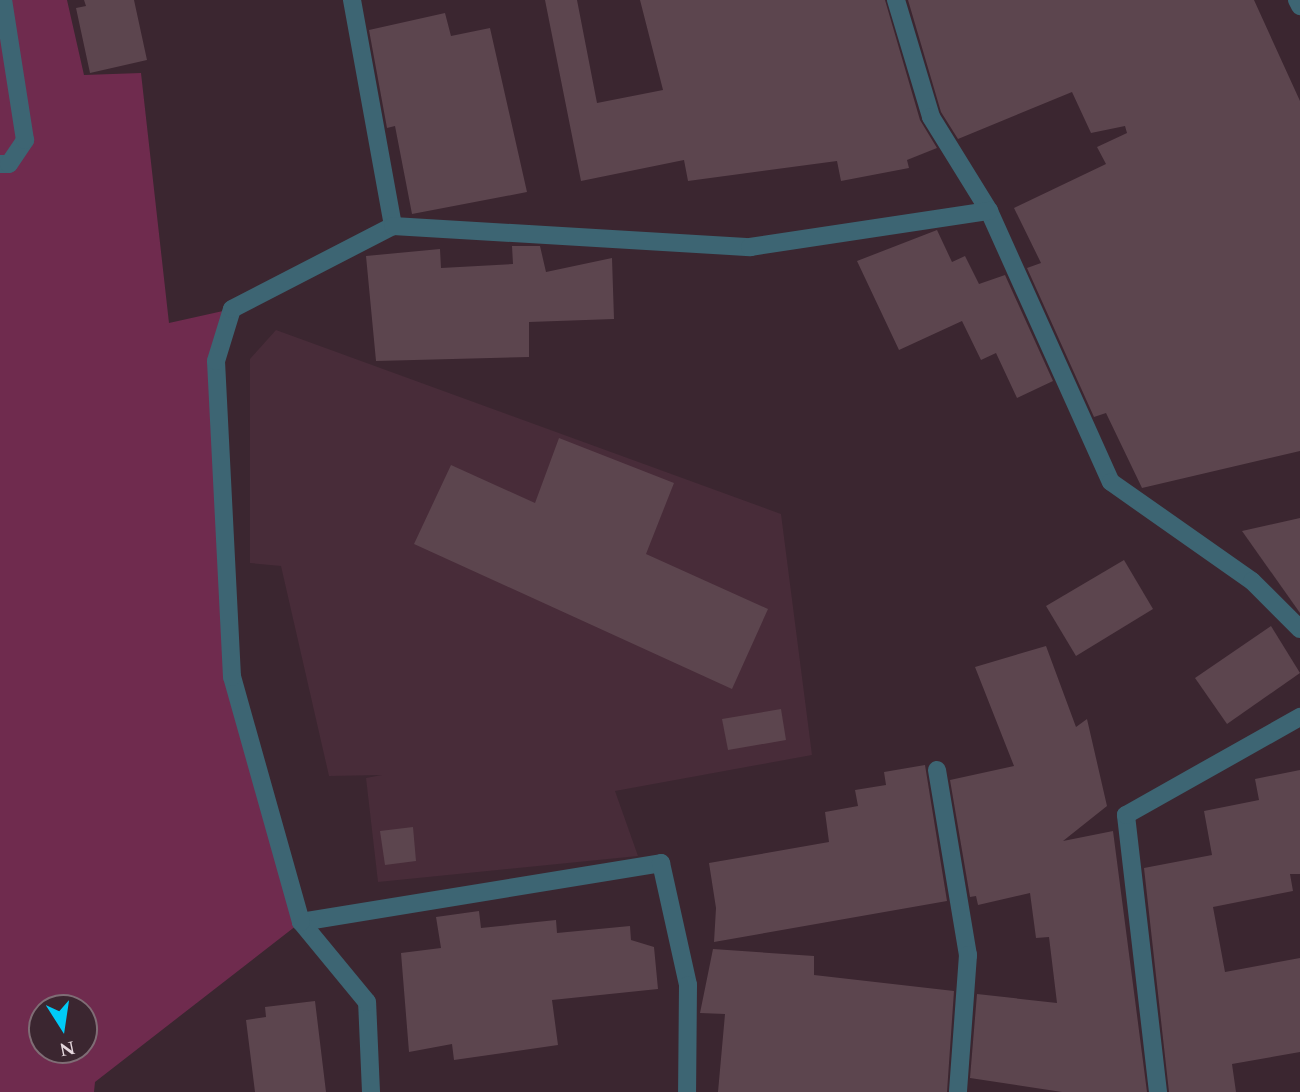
<!DOCTYPE html>
<html>
<head>
<meta charset="utf-8">
<style>
  body { margin:0 }
  #map { position:relative; width:1300px; height:1092px; overflow:hidden; background:#3b2630; font-family:Spectral,serif }
  div>[style] { position:absolute }
  [style*='--x'] { left:calc(var(--x)*1px); top:calc(var(--y)*1px); width:calc(var(--w)*1px); rotate:calc(var(--a)*1deg) }
  .built>* { inset:0; background:#482c39 }
  .green>* { inset:0; background:#6f2b4e }
  .building>* { inset:0; background:#5c454e }
  .minor>* { height:18px; margin:-9px; padding:0 9px; transform-origin:9px; border-radius:9px; background:#3d6573 }
  span { translate:-50% -50%; white-space:nowrap; text-align:center; line-height:1.15; -webkit-text-stroke:7px #3b2630; paint-order:stroke }
  .north { position:absolute; left:28px; top:994px; width:70px; height:70px; box-sizing:border-box; background:#3b2630; border:2px solid #7f6d75; border-radius:50%; rotate:168deg; font-size:19px; font-weight:700; line-height:28px; text-align:center; color:#e5d7dd }
  .north::after { content:''; display:block; margin:auto; width:24px; height:32px; background:#00cbf8; clip-path:polygon(50% 0,100% 100%,50% 72%,0 100%) }
</style>
</head>
<body>
<div id="map">
  <div class="built">
    <i style="clip-path:polygon(276px 330px,781px 514px,812px 755px,615px 791px,638px 856px,378px 882px,366px 778px,382px 775px,329px 776px,281px 566px,250px 563px,250px 359px)"></i>
  </div>
  <div class="green">
    <i style="clip-path:polygon(evenodd,0 0,67px 0,84px 75px,141px 73px,169px 323px,232px 309px,216px 361px,232px 677px,301px 922px,95px 1082px,94px 1092px,0 1092px,0 0,42px 1008px,84px 1008px,84px 1050px,42px 1050px,42px 1008px)"></i>
  </div>
  <div class="building">
    <i style="clip-path:polygon(84px 0,134px 0,147px 60px,90px 73px,76px 8px,86px 6px)"></i>
    <i style="clip-path:polygon(545px 0,577px 0,597px 103px,663px 90px,640px 0,885px 0,920px 120px,937px 148px,907px 160px,909px 168px,841px 181px,837px 161px,688px 181px,684px 160px,581px 181px)"></i>
    <i style="clip-path:polygon(908px 0,1254px 0,1300px 101px,1300px 451px,1142px 488px,1106px 413px,1094px 417px,1027px 268px,1041px 263px,1014px 208px,1106px 164px,1097px 147px,1127px 133px,1125px 126px,1091px 133px,1072px 92px,958px 139px,941px 112px)"></i>
    <i style="clip-path:polygon(445px 13px,451px 36px,490px 28px,527px 192px,412px 214px,395px 126px,387px 128px,369px 30px)"></i>
    <i style="clip-path:polygon(937px 230px,952px 262px,965px 256px,979px 284px,1005px 275px,1053px 381px,1017px 398px,996px 353px,981px 360px,962px 321px,899px 350px,857px 261px)"></i>
    <i style="clip-path:polygon(512px 246px,540px 246px,546px 272px,612px 258px,614px 319px,529px 322px,529px 357px,376px 361px,366px 256px,440px 249px,441px 268px,513px 264px)"></i>
    <i style="clip-path:polygon(559px 438px,674px 483px,646px 554px,768px 609px,732px 689px,414px 544px,451px 465px,535px 503px)"></i>
    <i style="clip-path:polygon(1300px 518px,1300px 613px,1242px 531px)"></i>
    <i style="clip-path:polygon(1124px 560px,1153px 609px,1076px 656px,1046px 606px)"></i>
    <i style="clip-path:polygon(1271px 626px,1300px 673px,1227px 724px,1195px 678px)"></i>
    <i style="clip-path:polygon(1046px 646px,1076px 727px,1087px 719px,1107px 806px,1063px 841px,1113px 831px,1147px 1092px,1062px 1092px,970px 1078px,977px 994px,1057px 1003px,1049px 937px,1036px 938px,1030px 893px,978px 905px,976px 896px,970px 897px,950px 780px,1014px 766px,975px 667px)"></i>
    <i style="clip-path:polygon(781px 709px,786px 740px,728px 750px,722px 719px)"></i>
    <i style="clip-path:polygon(925px 765px,947px 901px,714px 942px,716px 908px,709px 863px,829px 842px,825px 812px,858px 806px,855px 790px,886px 785px,884px 772px)"></i>
    <i style="clip-path:polygon(1300px 770px,1300px 874px,1290px 874px,1293px 891px,1213px 907px,1225px 972px,1300px 958px,1300px 1052px,1232px 1064px,1236px 1092px,1169px 1092px,1144px 868px,1212px 855px,1204px 811px,1259px 800px,1255px 779px)"></i>
    <i style="clip-path:polygon(413px 827px,416px 861px,385px 865px,380px 831px)"></i>
    <i style="clip-path:polygon(479px 911px,481px 928px,556px 920px,557px 933px,630px 926px,631px 940px,654px 947px,658px 989px,552px 1000px,558px 1045px,454px 1060px,452px 1044px,409px 1052px,401px 953px,441px 948px,436px 917px)"></i>
    <i style="clip-path:polygon(713px 949px,814px 956px,814px 975px,954px 991px,947px 1092px,718px 1092px,725px 1014px,700px 1013px)"></i>
    <i style="clip-path:polygon(315px 1001px,326px 1092px,255px 1092px,246px 1020px,266px 1017px,265px 1007px)"></i>
  </div>
  <div class="minor">
    <i style="--x:352;--y:0;--w:230;--a:79.7"></i>
    <i style="--x:896;--y:0;--w:122;--a:73.3"></i>
    <i style="--x:931;--y:117;--w:110;--a:58.3"></i>
    <i style="--x:989;--y:211;--w:297;--a:65.8"></i>
    <i style="--x:1111;--y:482;--w:172;--a:35.1"></i>
    <i style="--x:1252;--y:581;--w:68;--a:45"></i>
    <i style="--x:1297;--y:0;--w:7;--a:63"></i>
    <i style="--x:0;--y:164;--w:9;--a:0"></i>
    <i style="--x:9;--y:164;--w:29;--a:-56"></i>
    <i style="--x:25;--y:140;--w:142;--a:-98.9"></i>
    <i style="--x:937;--y:770;--w:188;--a:80.5"></i>
    <i style="--x:968;--y:955;--w:137;--a:94.2"></i>
    <i style="--x:301;--y:922;--w:365;--a:-9.3"></i>
    <i style="--x:661;--y:863;--w:125;--a:77.5"></i>
    <i style="--x:688;--y:985;--w:107;--a:90.5"></i>
    <i style="--x:371;--y:1092;--w:90;--a:-92.5"></i>
    <i style="--x:367;--y:1002;--w:104;--a:-129.5"></i>
    <i style="--x:301;--y:922;--w:255;--a:-105.7"></i>
    <i style="--x:232;--y:677;--w:316;--a:-92.9"></i>
    <i style="--x:216;--y:361;--w:54;--a:-72.9"></i>
    <i style="--x:232;--y:309;--w:181;--a:-27.3"></i>
    <i style="--x:393;--y:226;--w:358;--a:3.4"></i>
    <i style="--x:750;--y:247;--w:242;--a:-8.6"></i>
    <i style="--x:1158;--y:1092;--w:279;--a:-96.6"></i>
    <i style="--x:1126;--y:815;--w:200;--a:-29.4"></i>
  </div>
  <div class="north">N</div>
</div>
</body>
</html>
